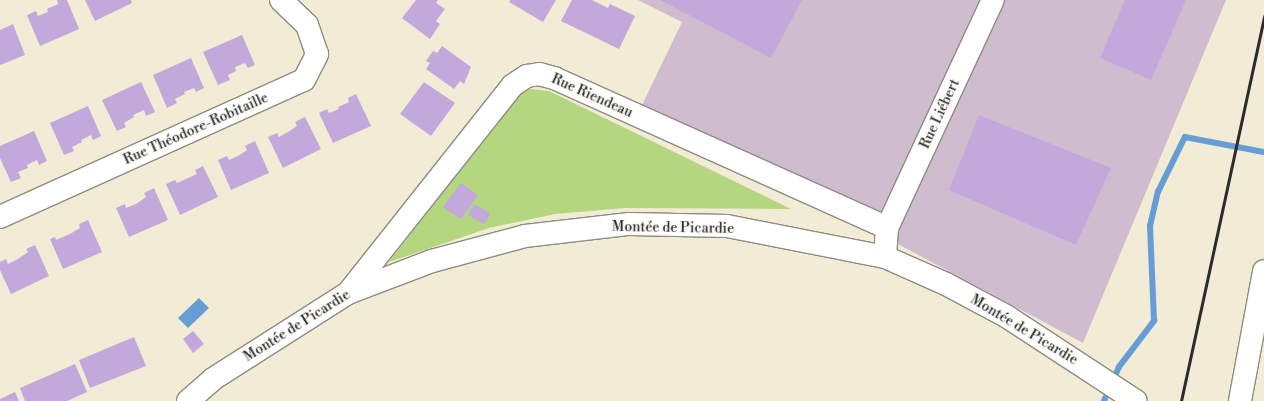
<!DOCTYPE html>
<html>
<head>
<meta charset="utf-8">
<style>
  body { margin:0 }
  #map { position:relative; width:1264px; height:401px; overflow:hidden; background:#f2ecd6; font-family:"Libre Bodoni",serif }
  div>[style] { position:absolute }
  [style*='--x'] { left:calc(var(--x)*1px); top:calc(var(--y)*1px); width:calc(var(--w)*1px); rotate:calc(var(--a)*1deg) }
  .industrial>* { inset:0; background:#cfbdcf }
  .green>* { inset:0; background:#b3d67f }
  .water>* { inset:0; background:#669dd4 }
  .stream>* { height:5.5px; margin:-2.75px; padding:0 2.75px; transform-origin:2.75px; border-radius:2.75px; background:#669dd4 }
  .building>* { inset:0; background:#c3a8dc }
  .roads { filter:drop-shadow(1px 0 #8e8c80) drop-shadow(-1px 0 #8e8c80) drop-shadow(0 1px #8e8c80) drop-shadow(0 -1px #8e8c80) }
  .street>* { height:22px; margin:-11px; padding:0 11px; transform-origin:11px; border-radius:11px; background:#fff }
  .secondary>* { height:22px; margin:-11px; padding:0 11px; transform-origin:11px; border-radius:11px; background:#fff }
  .primary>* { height:22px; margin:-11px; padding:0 11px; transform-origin:11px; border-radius:11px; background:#fff }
  .rail>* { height:3px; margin:-1.5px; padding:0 1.5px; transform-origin:1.5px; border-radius:1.5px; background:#2b2b2b }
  span { translate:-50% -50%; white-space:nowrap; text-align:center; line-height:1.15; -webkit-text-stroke:4px #fdfcf7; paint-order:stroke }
  .street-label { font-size:14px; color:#2b2b2b }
</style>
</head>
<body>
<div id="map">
  <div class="industrial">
    <i style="clip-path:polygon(638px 0,1226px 0,1083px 343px,641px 107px,682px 22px)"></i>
  </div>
  <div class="green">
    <i style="clip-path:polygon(531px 89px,549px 91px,791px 209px,625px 208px,555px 214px,489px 228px,389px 262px,519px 94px)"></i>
  </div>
  <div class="water">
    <i style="clip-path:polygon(199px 298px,209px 308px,188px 328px,178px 318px)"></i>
  </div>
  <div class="stream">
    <i style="--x:1113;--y:381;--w:15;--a:-67"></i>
    <i style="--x:1119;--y:367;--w:58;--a:-52.7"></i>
    <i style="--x:1154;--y:321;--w:95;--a:-92.4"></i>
    <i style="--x:1150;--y:226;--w:35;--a:-77"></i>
    <i style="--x:1158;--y:192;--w:61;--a:-63.9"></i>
    <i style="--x:1185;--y:137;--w:80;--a:10.8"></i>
    <i style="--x:1104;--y:401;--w:14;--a:-65"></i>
  </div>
  <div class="building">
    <i style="clip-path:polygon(57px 0,67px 0,79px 29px,40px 46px,27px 15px,36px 11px,38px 16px,48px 12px,47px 9px,58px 4px)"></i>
    <i style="clip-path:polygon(85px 0,131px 0,132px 3px,95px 21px)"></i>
    <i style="clip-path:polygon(416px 0,438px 0,436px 3px,445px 9px,436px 21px,440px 24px,430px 39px,402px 18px)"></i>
    <i style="clip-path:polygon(510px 0,556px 0,543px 22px,509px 2px)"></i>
    <i style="clip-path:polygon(572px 0,592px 0,608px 8px,610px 4px,635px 16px,619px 49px,561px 21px)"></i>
    <i style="clip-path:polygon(660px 0,802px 0,771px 58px)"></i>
    <i style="clip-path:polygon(1125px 0,1186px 0,1151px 80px,1100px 58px)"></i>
    <i style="clip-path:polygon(13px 24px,25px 55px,0 65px,0 30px)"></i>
    <i style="clip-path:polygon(242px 35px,255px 65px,248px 68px,245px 63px,235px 67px,236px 71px,228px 75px,230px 80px,218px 85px,203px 52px)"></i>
    <i style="clip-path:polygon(442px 46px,471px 67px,464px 84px,460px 81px,454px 89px,426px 69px,430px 63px,426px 61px,433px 51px,437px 53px)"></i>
    <i style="clip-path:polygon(191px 58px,204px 88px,196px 92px,194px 88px,184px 92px,185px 94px,175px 99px,177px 103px,167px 108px,153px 75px)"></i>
    <i style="clip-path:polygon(141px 82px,155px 112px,146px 116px,144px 110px,133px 115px,134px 117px,124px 123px,126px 127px,117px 131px,102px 100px)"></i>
    <i style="clip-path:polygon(424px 82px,455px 103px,431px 136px,400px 114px)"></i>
    <i style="clip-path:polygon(356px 94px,371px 126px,333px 143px,319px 113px,327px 109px,329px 113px,339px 109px,338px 107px,349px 102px,348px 98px)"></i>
    <i style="clip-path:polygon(88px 106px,101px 136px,93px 140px,91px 135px,81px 140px,82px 142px,72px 147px,74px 151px,64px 155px,50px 123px)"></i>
    <i style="clip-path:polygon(979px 115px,1111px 168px,1076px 245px,949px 190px)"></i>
    <i style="clip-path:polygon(305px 117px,321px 149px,283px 168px,268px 137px,277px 133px,279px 137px,288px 132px,297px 126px,295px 122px)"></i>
    <i style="clip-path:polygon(34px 131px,47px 161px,39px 165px,37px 160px,27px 165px,28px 168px,18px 172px,21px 178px,11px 182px,0 158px,0 146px)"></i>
    <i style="clip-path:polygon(255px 141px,269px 173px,231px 190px,218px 160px,227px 156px,229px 160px,238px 156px,247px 150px,245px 146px)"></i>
    <i style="clip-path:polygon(203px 166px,218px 197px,180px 215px,166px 184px,175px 180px,177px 183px,197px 174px,195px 170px)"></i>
    <i style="clip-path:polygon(461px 183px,478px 195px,461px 219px,443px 207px)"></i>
    <i style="clip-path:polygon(154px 188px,168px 220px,129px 237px,116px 208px,125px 204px,126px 208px,136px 204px,146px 197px,144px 193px)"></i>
    <i style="clip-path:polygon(474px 204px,490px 213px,484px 224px,468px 215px)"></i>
    <i style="clip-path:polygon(88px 220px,102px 252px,63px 269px,50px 239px,55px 237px,56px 240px,70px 234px,80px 228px,79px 224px)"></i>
    <i style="clip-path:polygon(35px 245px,49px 276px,11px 294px,0 270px,0 262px,6px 259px,8px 264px,18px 259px,28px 252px,26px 249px)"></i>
    <i style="clip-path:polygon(193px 331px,204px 344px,193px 353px,183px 339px)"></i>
    <i style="clip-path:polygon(134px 337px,146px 366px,90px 388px,79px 360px)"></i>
    <i style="clip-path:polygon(75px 364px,87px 392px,67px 401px,25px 401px,20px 388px)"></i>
    <i style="clip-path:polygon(15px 392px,19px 401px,0 401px,0 399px)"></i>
  </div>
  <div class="roads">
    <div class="street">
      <i style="--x:0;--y:217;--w:333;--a:-24.3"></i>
      <i style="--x:304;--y:80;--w:29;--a:-63"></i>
      <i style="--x:317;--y:54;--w:31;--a:-109"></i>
      <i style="--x:307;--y:25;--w:36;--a:-136"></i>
      <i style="--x:887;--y:228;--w:251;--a:-65.1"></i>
      <i style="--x:348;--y:293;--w:265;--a:-51.6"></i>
      <i style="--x:513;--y:85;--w:17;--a:-33"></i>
      <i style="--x:527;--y:76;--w:12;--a:-9"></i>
      <i style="--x:539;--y:74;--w:16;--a:15"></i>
      <i style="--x:554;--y:78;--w:365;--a:24.2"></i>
      <i style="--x:887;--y:228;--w:29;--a:94"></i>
    </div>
    <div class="secondary">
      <i style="--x:188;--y:401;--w:33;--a:-41"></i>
      <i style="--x:213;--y:379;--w:160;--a:-32.5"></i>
      <i style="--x:348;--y:293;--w:90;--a:-20.9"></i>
      <i style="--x:432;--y:261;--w:96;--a:-15"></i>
      <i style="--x:525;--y:236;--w:105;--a:-6.6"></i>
      <i style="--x:629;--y:224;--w:98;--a:1.2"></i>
      <i style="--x:727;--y:226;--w:161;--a:11.1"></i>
      <i style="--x:885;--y:257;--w:67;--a:23.9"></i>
      <i style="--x:946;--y:284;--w:68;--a:28.1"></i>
      <i style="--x:1006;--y:316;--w:155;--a:33.2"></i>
    </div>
    <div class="primary">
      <i style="--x:1240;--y:401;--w:132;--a:-79.5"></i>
    </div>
  </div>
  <div class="rail">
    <i style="--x:1181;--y:401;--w:394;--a:-77.8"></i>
  </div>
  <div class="street-label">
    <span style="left:592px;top:96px;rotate:24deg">Rue Riendeau</span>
    <span style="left:940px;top:114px;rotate:-65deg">Rue Liébert</span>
    <span style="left:196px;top:129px;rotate:-24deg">Rue Théodore-Robitaille</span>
    <span style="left:673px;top:228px;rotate:1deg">Montée de Picardie</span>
    <span style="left:297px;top:326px;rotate:-32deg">Montée de Picardie</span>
    <span style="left:1024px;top:330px;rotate:31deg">Montée de Picardie</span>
  </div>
</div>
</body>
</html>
